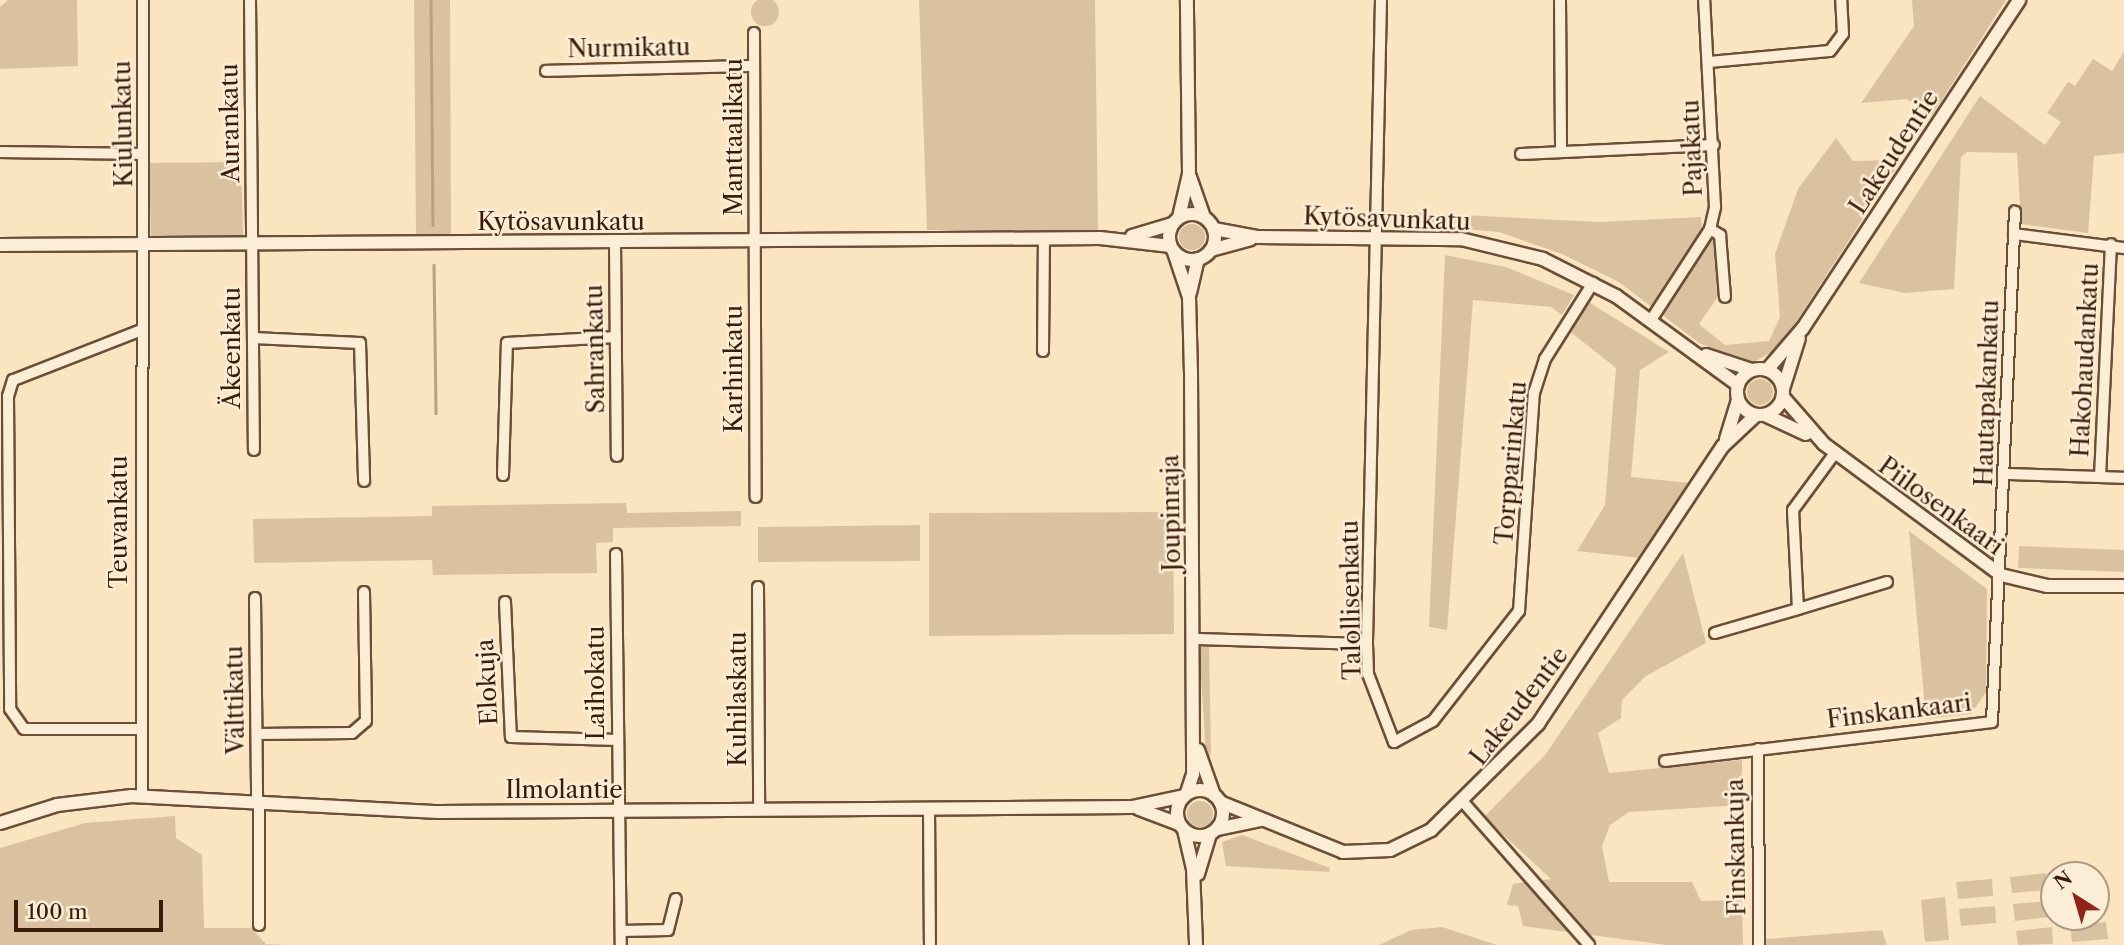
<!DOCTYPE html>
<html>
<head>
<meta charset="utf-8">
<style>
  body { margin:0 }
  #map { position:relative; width:2124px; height:945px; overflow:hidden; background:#fbe4c0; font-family:"Libre Caslon Text",serif }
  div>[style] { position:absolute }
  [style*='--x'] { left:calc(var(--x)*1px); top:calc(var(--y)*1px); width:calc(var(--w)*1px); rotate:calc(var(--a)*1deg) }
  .green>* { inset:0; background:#dac2a1 }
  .round { border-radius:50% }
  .stream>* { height:2.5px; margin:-1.25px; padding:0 1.25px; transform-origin:1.25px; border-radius:1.25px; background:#baa082 }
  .roads { filter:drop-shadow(2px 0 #6b4e38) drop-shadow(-2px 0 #6b4e38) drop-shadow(0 2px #6b4e38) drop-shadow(0 -2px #6b4e38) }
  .minor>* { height:10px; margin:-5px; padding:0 5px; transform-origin:5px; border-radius:5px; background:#fcedd6 }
  .tertiary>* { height:12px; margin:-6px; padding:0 6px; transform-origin:6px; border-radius:6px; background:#fcedd6 }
  .tertiary>.ring { margin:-6px; padding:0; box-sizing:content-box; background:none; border:12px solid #fcedd6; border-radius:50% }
  span { translate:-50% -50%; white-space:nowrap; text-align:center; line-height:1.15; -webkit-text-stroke:5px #fcedd6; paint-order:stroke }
  .street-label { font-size:24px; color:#3b1c0b }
  .north { position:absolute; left:2040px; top:861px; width:70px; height:70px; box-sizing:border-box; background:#fcedd6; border:2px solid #af9985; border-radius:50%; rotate:323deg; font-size:19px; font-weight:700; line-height:28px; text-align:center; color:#3b1c0b }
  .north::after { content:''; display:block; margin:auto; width:24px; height:32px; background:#8f2418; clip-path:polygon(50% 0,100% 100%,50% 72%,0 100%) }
  .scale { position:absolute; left:14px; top:900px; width:149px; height:32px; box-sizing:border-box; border:4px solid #3b1c0b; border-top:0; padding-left:9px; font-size:21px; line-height:24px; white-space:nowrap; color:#3b1c0b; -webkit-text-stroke:5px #fcedd6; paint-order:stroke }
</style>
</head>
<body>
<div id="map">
  <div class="green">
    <i class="round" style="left:751px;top:-2px;width:28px;height:28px"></i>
    <i style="clip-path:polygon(8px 0,77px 0,78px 66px,0 69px,0 7px)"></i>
    <i style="clip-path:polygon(414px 0,450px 0,451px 234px,416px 234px)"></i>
    <i style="clip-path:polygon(919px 0,1095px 0,1098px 230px,927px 230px)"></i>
    <i style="clip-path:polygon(1912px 0,2006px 0,1932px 115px,1907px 99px,1861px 103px,1914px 26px)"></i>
    <i style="clip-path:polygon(2124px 52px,2124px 153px,2094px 156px,2088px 233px,2021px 224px,2017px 153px,1967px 152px,1961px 157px,1954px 289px,1905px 293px,1859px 283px,1980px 96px,2045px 145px,2061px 122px,2047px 113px,2068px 82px,2075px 86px,2093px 59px,2112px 71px)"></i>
    <i style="clip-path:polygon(1836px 138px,1853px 161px,1901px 160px,1779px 348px,1750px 364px,1699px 343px,1619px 282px,1562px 254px,1499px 232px,1384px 222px,1383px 211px,1599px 222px,1701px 217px,1702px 230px,1715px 237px,1720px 294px,1699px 324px,1725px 345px,1769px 341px,1780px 317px,1775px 254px,1798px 189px)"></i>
    <i style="clip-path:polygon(241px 162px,243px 237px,151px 239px,149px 163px)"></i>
    <i class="round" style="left:1179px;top:224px;width:26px;height:26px"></i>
    <i style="clip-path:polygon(1445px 255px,1506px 267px,1574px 295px,1562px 315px,1551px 307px,1473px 300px,1447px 630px,1429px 627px)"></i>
    <i style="clip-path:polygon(1587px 301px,1669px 352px,1640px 370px,1631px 477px,1690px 483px,1641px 558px,1577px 551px,1605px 505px,1616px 368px,1568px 330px)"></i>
    <i class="round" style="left:1747px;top:379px;width:26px;height:26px"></i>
    <i style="clip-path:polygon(626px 503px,627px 513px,741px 511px,741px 526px,613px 528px,613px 542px,596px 543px,597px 573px,433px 575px,432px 560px,254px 563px,253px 519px,432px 516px,432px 506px)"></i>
    <i style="clip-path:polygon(1173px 512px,1174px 634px,929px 636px,929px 513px)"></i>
    <i style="clip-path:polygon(920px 525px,920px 561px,758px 562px,758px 527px)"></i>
    <i style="clip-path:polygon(1909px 531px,1987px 589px,1986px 692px,1971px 714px,1926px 719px)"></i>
    <i style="clip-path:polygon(2019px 546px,2124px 550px,2124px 572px,2018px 568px)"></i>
    <i style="clip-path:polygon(1683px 553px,1706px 643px,1646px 676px,1622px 700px,1621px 718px,1598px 733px,1609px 773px,1742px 760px,1742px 805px,1629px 812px,1610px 825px,1602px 846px,1609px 882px,1692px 882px,1701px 901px,1742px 900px,1743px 945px,1667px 945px,1523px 926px,1518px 906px,1507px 905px,1513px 884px,1551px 879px,1484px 817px,1545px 755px)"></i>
    <i style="clip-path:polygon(1209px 644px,1211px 752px,1207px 767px,1199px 648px)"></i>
    <i class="round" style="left:1187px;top:801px;width:26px;height:26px"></i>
    <i style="clip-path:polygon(175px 816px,176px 838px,202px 855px,204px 928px,251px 928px,266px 944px,286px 945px,0 945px,0 848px,85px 823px)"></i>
    <i style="clip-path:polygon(1242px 835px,1330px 868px,1329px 872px,1226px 866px,1222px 842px)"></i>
    <i style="clip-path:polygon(2046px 873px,2047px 890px,2012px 893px,2010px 877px)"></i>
    <i style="clip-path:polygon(1992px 879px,1993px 896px,1958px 899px,1956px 882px)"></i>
    <i style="clip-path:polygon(1945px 897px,1949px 940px,1925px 942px,1921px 900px)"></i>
    <i style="clip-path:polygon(2049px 901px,2050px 917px,2015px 921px,2013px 904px)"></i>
    <i style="clip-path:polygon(1995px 906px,1996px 923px,1961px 926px,1959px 909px)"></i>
    <i style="clip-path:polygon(2106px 922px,2108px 939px,2072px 942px,2070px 925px)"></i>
    <i style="clip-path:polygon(1442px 927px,1497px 945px,1379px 945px,1411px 930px)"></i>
    <i style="clip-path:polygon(2052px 927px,2053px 944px,2018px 945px,2016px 931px)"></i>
    <i style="clip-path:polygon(1882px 930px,1887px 945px,1766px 945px,1766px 939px)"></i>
  </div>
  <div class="stream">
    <i style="--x:431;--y:0;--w:225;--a:89.5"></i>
    <i style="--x:434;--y:265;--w:148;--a:89.2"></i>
  </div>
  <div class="roads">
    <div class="minor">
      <i style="--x:250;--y:0;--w:450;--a:89.5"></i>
      <i style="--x:1381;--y:0;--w:644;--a:91.25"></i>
      <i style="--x:1367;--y:644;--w:30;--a:88"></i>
      <i style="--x:1368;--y:674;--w:73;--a:69.1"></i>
      <i style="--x:1394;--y:742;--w:44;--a:-28.3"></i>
      <i style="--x:1433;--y:721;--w:140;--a:-52"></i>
      <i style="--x:1519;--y:611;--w:219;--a:-86.1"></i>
      <i style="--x:1534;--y:393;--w:36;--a:-72"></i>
      <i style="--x:1545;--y:359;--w:90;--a:-57.7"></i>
      <i style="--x:1560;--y:0;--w:151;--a:89.6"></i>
      <i style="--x:754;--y:33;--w:464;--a:89.8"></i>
      <i style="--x:1709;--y:62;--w:121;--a:-5.2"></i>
      <i style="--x:1830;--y:51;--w:21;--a:-53"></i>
      <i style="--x:1843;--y:34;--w:34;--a:-93"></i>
      <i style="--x:546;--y:71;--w:208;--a:-1.4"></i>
      <i style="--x:0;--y:152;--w:143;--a:0.8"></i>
      <i style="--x:1521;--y:154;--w:193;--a:-2.7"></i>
      <i style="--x:1710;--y:229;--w:12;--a:31"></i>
      <i style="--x:1720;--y:235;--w:62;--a:85.4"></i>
      <i style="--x:2014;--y:234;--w:111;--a:7.3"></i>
      <i style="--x:615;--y:243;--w:213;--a:89.5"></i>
      <i style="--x:1651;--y:320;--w:108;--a:-57"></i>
      <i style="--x:1710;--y:229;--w:23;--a:-77"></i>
      <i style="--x:1715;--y:207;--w:207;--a:-93"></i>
      <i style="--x:139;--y:331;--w:135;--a:158.7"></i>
      <i style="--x:13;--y:380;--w:17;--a:107"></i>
      <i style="--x:8;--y:396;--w:313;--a:89.6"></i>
      <i style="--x:10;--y:709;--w:24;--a:55"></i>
      <i style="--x:24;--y:729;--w:118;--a:0"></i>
      <i style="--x:253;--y:338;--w:107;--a:2.7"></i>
      <i style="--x:360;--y:343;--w:138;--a:88.3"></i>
      <i style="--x:1043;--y:351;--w:112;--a:-89.5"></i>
      <i style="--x:2006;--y:474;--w:118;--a:1.9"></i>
      <i style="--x:503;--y:475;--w:132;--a:-88.3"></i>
      <i style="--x:507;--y:343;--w:109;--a:-3.2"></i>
      <i style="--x:2100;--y:477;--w:233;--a:-87.3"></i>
      <i style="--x:616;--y:554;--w:391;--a:89.3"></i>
      <i style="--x:758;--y:587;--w:223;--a:89.7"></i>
      <i style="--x:255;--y:598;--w:203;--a:89.4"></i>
      <i style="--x:505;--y:602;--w:135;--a:87.5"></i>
      <i style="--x:511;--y:737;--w:107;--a:1.6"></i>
      <i style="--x:1798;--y:609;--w:93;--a:-16.9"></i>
      <i style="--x:1715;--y:633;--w:86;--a:-16.1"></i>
      <i style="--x:1798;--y:609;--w:99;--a:-92.9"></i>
      <i style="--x:1793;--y:510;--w:71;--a:-53.6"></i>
      <i style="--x:1194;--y:639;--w:173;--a:1.7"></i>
      <i style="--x:258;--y:734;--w:94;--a:-0.6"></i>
      <i style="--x:352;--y:733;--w:18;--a:-41"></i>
      <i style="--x:366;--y:721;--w:129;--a:-90.9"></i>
      <i style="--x:1758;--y:749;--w:196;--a:89.7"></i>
      <i style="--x:1665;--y:761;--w:329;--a:-6.8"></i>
      <i style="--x:1992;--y:722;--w:511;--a:-87.42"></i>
      <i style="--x:142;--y:796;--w:796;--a:-89.93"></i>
      <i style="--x:1464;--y:803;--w:189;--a:48.6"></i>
      <i style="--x:929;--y:809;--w:136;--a:89.6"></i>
      <i style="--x:259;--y:925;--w:124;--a:-90"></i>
      <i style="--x:621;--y:931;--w:47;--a:-1.2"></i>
      <i style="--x:668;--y:930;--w:32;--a:-76"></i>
    </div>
    <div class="tertiary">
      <i style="--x:1190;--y:177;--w:42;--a:70.7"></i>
      <i class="ring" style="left:1169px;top:214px;width:34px;height:34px"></i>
      <i style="--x:1179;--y:217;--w:44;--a:-76.9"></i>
      <i style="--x:1189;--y:174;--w:174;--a:-90.7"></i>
      <i style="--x:1214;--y:229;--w:45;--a:10.3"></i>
      <i style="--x:1258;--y:237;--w:203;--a:0.6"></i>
      <i style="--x:1461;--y:239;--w:84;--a:13.7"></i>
      <i style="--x:1543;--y:259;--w:82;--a:26.9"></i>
      <i style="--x:1616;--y:296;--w:151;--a:36.1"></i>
      <i style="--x:1132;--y:236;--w:42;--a:-16.7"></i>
      <i style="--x:0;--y:245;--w:1100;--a:-0.36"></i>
      <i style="--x:1100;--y:238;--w:71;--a:6.4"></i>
      <i style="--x:1211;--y:250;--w:41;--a:-15.4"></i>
      <i style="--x:1174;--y:252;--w:47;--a:71.6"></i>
      <i style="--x:1189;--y:297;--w:75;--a:88.5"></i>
      <i style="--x:1191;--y:372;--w:402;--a:89.7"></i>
      <i style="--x:1193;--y:774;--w:20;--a:108"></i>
      <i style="--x:1190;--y:293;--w:35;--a:-77"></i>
      <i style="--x:1706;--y:355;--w:48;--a:18.1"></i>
      <i class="ring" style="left:1737px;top:369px;width:34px;height:34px"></i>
      <i style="--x:1767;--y:370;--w:55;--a:-49.4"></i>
      <i style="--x:1803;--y:328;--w:393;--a:-56.6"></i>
      <i style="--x:1783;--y:389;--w:53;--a:-72.6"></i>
      <i style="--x:1783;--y:397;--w:62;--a:48.9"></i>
      <i style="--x:1824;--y:444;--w:220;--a:36.5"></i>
      <i style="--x:2001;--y:575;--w:47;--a:13.4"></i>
      <i style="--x:2047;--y:586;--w:77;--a:0"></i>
      <i style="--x:1765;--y:415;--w:45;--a:24.9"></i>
      <i style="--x:1726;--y:439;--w:41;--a:-72.9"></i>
      <i style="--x:1198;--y:750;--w:48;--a:70.4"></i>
      <i class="ring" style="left:1177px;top:790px;width:34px;height:34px"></i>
      <i style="--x:1220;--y:802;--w:133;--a:22.1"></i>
      <i style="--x:1343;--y:852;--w:47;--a:-2.4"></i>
      <i style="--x:1390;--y:850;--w:46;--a:-26"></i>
      <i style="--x:1431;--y:830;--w:151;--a:-44.7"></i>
      <i style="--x:1538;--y:724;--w:334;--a:-56.4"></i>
      <i style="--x:1723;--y:446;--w:45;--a:-43.2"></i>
      <i style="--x:1139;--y:809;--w:43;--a:20.6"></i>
      <i style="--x:0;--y:823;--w:60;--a:-17.5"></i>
      <i style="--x:57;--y:805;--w:75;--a:-6.9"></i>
      <i style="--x:131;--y:796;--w:308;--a:3"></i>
      <i style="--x:439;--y:812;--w:693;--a:-0.41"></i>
      <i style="--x:1132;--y:807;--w:53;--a:-11.9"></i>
      <i style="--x:1217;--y:829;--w:45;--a:-11.6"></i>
      <i style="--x:1184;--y:830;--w:40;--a:77"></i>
      <i style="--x:1193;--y:869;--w:76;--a:87.7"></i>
      <i style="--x:1198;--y:874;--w:42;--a:-73.3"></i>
    </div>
  </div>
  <div class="street-label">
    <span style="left:629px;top:48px;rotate:-1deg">Nurmikatu</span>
    <span style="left:230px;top:123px;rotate:-91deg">Aurankatu</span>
    <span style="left:123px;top:124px;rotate:-91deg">Kiulunkatu</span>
    <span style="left:734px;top:137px;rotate:-90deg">Manttaalikatu</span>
    <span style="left:1692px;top:148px;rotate:-92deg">Pajakatu</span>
    <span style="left:1894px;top:152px;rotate:-57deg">Lakeudentie</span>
    <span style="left:1387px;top:219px;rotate:2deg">Kytösavunkatu</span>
    <span style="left:561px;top:222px">Kytösavunkatu</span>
    <span style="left:232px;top:348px;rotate:-90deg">Äkeenkatu</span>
    <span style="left:595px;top:349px;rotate:-91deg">Sahrankatu</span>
    <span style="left:2085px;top:360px;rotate:-87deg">Hakohaudankatu</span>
    <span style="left:734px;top:369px;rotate:-90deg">Karhinkatu</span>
    <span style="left:1987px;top:393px;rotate:-88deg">Hautapakankatu</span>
    <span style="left:1511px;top:463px;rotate:-85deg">Torpparinkatu</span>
    <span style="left:1941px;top:506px;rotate:36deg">Piilosenkaari</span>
    <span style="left:1171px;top:513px;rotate:-91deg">Joupinraja</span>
    <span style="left:119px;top:522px;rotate:-90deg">Teuvankatu</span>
    <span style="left:1351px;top:600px;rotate:-91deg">Talollisenkatu</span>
    <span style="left:487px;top:682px;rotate:-93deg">Elokuja</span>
    <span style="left:596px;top:683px;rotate:-90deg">Laihokatu</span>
    <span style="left:738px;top:699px;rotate:-90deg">Kuhilaskatu</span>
    <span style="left:235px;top:700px;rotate:-91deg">Välttikatu</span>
    <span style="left:1519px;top:706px;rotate:-52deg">Lakeudentie</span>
    <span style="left:1899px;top:711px;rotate:-7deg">Finskankaari</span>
    <span style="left:564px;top:790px">Ilmolantie</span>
    <span style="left:1736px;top:847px;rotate:-91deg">Finskankuja</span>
  </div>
  <div class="north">N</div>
  <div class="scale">100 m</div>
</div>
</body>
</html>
